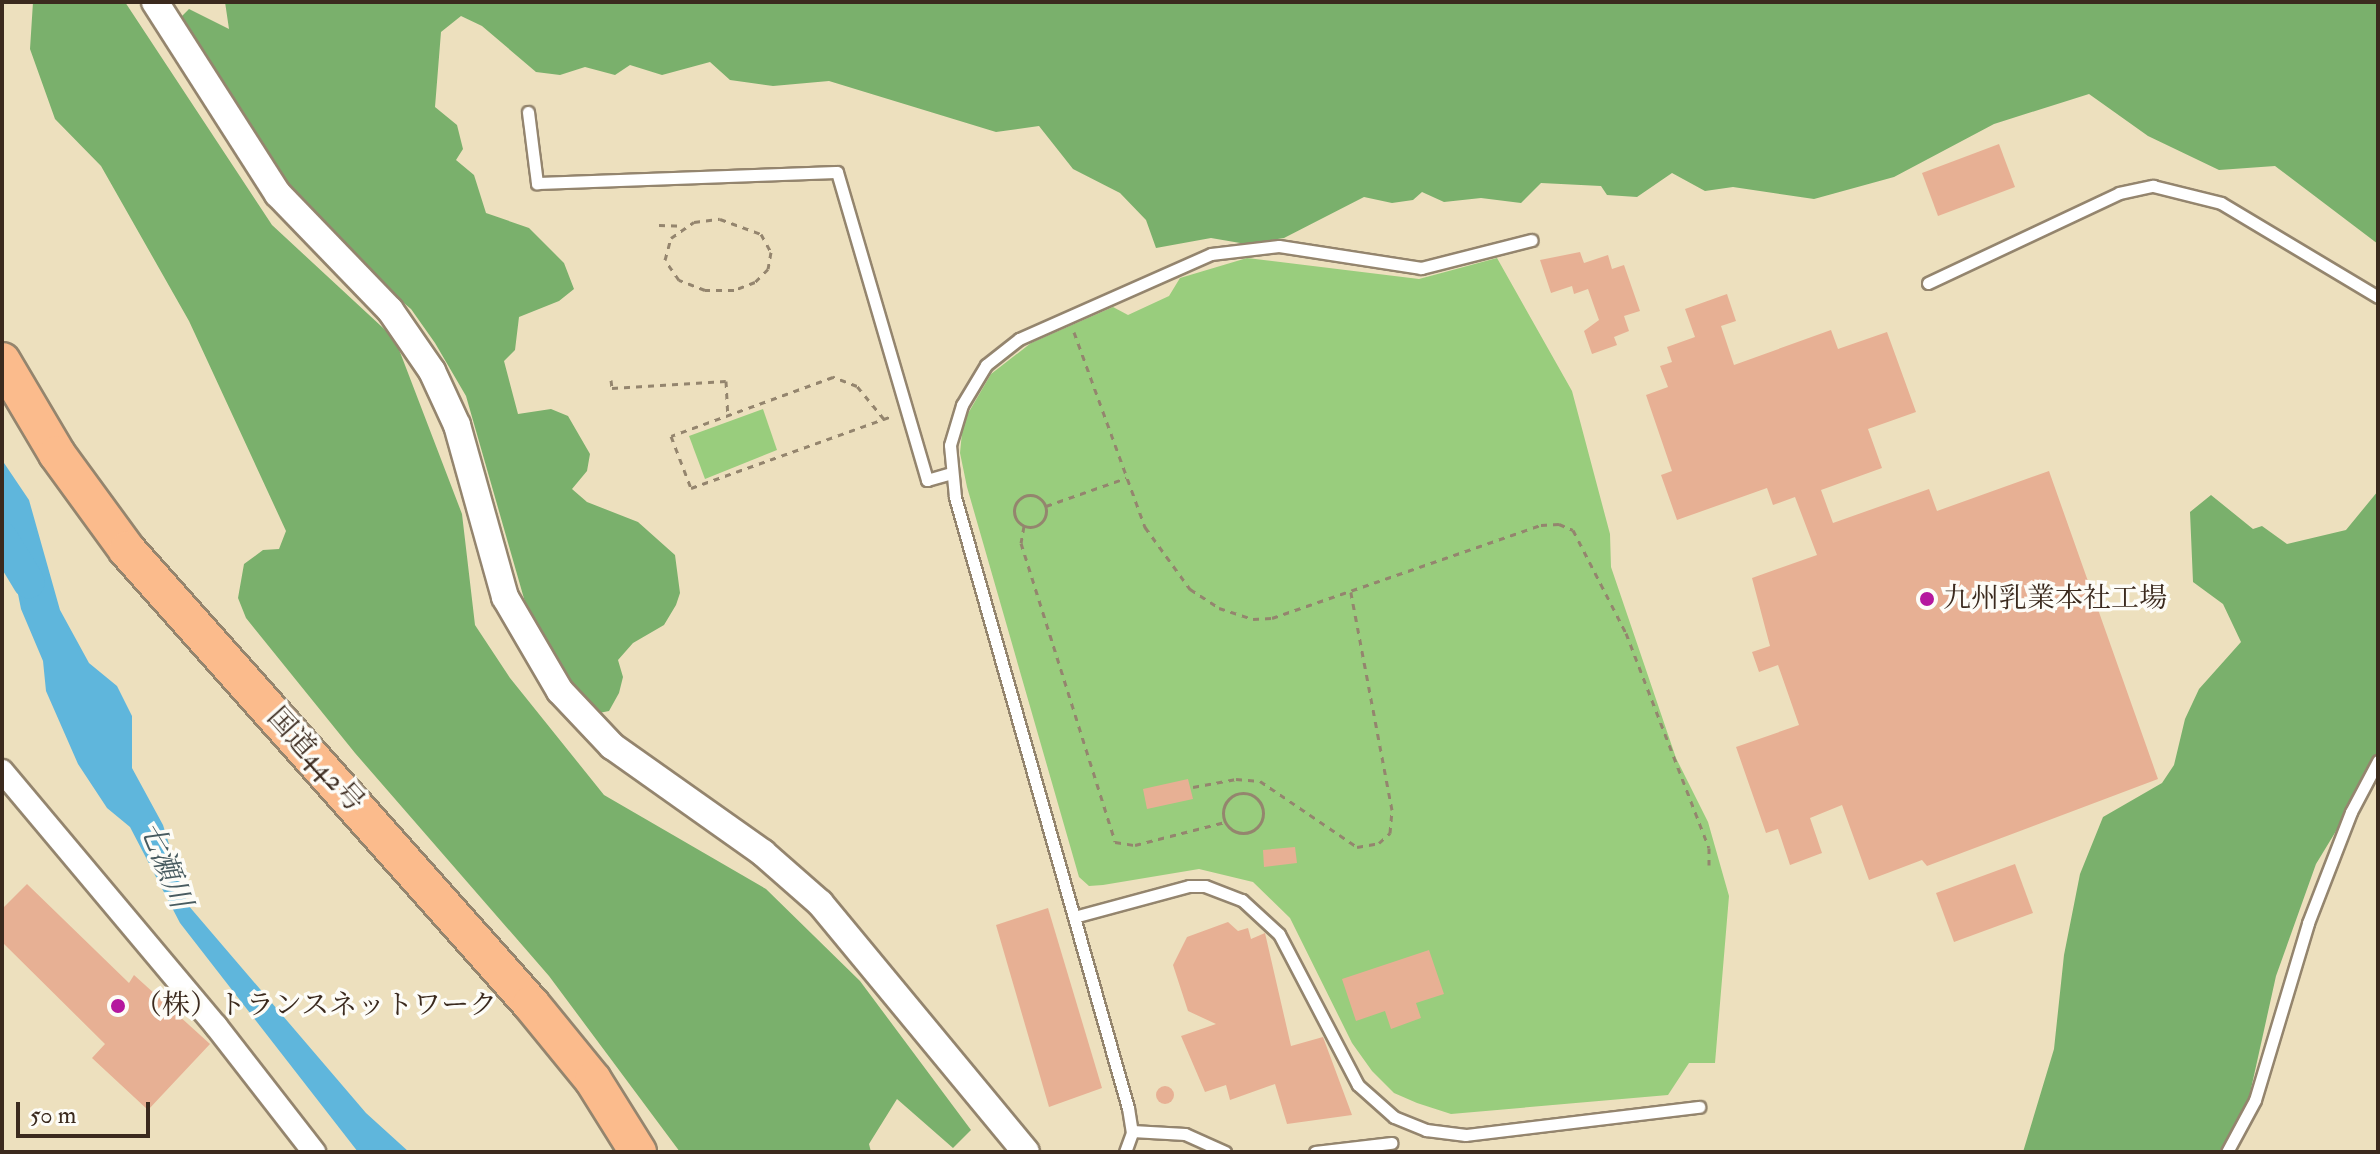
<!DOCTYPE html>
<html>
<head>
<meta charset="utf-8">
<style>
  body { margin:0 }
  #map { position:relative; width:2380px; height:1154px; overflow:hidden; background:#ede0be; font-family:"IM FELL Double Pica","Noto Serif JP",serif }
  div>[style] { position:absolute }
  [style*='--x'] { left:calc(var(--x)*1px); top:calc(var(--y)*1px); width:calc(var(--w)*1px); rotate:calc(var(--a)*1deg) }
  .green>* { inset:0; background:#99cd7d }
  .forest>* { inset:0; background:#7ab06c }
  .water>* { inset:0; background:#5fb6dc }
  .river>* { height:32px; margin:-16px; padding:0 16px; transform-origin:16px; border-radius:16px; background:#5fb6dc }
  .building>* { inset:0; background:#e7b094 }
  .round { border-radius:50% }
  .path>* { height:3px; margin-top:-1.5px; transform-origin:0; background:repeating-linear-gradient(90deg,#94856e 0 6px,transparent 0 12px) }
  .path>.ring { margin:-1.5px; padding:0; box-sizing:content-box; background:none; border:3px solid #94856e; border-radius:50% }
  .roads { filter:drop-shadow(2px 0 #94856e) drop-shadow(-2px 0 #94856e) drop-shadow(0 2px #94856e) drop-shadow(0 -2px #94856e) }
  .service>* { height:11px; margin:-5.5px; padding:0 5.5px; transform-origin:5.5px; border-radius:5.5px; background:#fff }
  .minor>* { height:22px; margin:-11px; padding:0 11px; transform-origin:11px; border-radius:11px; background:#fff }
  .tertiary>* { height:26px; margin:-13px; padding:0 13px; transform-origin:13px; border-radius:13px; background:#fff }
  .trunk>* { height:36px; margin:-18px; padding:0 18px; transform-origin:18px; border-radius:18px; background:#fbbb8c }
  .dots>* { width:22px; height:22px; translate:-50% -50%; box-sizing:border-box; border:4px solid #fdfcf7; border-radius:50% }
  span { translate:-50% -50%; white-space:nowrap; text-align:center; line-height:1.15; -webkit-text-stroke:7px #fdfcf7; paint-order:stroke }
  .poi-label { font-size:28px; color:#3b2a1e }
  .left { translate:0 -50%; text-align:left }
  .street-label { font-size:28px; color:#3b2a1e }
  .water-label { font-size:30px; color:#485b60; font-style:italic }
  .frame { position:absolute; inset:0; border:4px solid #3b2a1e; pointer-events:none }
  .scale { position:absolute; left:16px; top:1102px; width:134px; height:36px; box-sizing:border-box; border:4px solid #3b2a1e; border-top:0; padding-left:10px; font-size:24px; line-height:28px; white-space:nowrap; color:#3b2a1e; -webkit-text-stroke:6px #fdfcf7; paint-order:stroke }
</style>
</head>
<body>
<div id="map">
  <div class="green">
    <i style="clip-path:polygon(1247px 258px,1419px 279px,1497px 258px,1572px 391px,1610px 534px,1611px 567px,1676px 758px,1708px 822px,1729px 896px,1715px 1063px,1689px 1063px,1668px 1095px,1451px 1114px,1417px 1103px,1394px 1093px,1372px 1071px,1352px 1043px,1290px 918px,1253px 882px,1199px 869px,1103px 885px,1089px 886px,1079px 877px,967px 487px,960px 453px,963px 422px,991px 374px,1031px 343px,1113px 307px,1128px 315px,1169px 296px,1180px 278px)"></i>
    <i style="clip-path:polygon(763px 409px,777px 450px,705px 479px,689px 436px)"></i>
  </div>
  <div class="forest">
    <i style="clip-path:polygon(33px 2px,125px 2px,272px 225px,395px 339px,462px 514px,475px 625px,510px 678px,604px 795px,766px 889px,860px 981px,971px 1130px,953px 1148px,897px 1099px,869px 1144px,871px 1152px,680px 1152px,549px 976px,355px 753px,246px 618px,238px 598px,244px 564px,263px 550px,279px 549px,286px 531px,189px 321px,101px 166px,55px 119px,30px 49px)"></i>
    <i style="clip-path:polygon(225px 2px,2378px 2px,2378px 244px,2275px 166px,2219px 170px,2148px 136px,2089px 94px,1994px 124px,1894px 177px,1814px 199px,1733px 187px,1705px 191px,1672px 173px,1637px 197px,1607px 195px,1601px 186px,1541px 183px,1521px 203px,1481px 198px,1444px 202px,1422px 192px,1413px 200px,1392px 203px,1364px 197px,1284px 238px,1246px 244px,1211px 238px,1156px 248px,1146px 220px,1120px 193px,1073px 169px,1039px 126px,996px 132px,829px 81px,773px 86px,730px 80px,710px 62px,662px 75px,630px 65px,615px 75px,585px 67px,560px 75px,536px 72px,482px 26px,461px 16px,441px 32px,435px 107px,457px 125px,463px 149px,456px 160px,474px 175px,486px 213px,529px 228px,564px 263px,574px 289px,559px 301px,519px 317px,515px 350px,504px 361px,518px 414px,551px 409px,568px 416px,590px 454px,587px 471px,572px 489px,587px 502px,638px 522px,675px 555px,680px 593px,676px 605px,664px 625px,633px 643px,618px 660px,623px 677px,619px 693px,609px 711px,594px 714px,575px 705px,531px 623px,466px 396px,435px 343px,411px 309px,362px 268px,300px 205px,179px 19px,189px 9px,229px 29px)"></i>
    <i style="clip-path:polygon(2378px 491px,2378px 762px,2316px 864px,2276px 976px,2247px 1107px,2219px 1152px,2023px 1152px,2054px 1049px,2064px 955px,2080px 874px,2103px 817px,2162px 783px,2174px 765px,2185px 719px,2199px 689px,2241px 642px,2223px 604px,2193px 582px,2190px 512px,2211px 495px,2253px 529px,2262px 526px,2287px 544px,2346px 530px)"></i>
  </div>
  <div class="water">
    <i style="clip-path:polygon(2px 460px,29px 500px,60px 610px,89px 663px,117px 686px,132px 716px,132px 768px,163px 825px,188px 905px,366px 1113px,409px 1152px,358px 1152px,180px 923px,130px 827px,107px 808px,78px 764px,46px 691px,43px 661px,21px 609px,2px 514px)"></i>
  </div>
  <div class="river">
    <i style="--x:2;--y:538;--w:52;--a:59"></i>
  </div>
  <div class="building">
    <i style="clip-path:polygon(1999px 144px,2015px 187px,1938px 216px,1922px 173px)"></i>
    <i style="clip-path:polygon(1580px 252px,1584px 263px,1608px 255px,1612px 269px,1624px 265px,1640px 311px,1624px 316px,1629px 331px,1614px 337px,1617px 345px,1592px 354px,1584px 331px,1599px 320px,1588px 289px,1574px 294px,1572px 286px,1551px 293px,1540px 260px)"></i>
    <i style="clip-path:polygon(1727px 294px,1736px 321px,1721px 326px,1734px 365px,1831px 330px,1838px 349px,1887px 332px,1916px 412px,1868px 429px,1882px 468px,1821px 490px,1833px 523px,1929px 489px,1937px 511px,2049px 471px,2158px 779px,1927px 866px,1922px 860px,1869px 880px,1842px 805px,1810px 818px,1822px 853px,1790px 865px,1778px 829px,1766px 833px,1736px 747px,1799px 725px,1778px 665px,1759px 672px,1752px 652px,1770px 646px,1752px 578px,1817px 555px,1795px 497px,1773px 505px,1767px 488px,1677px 520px,1661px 475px,1672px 471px,1646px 395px,1668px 387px,1660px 366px,1672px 362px,1667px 347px,1695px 337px,1685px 309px)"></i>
    <i style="clip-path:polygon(1188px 779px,1193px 799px,1147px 809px,1143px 789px)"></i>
    <i style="clip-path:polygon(1295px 847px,1297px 863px,1264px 867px,1263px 850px)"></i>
    <i style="clip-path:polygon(2015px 864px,2033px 913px,1954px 942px,1936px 893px)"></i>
    <i style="clip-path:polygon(27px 884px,129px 983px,134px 975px,210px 1044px,148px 1110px,92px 1058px,105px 1044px,2px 942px,2px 909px)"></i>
    <i style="clip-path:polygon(1048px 908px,1102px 1088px,1049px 1107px,996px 925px)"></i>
    <i style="clip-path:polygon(1228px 922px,1238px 931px,1248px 928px,1251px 939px,1265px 933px,1291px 1046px,1323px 1037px,1352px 1115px,1287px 1124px,1275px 1084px,1230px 1100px,1226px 1085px,1205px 1092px,1181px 1036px,1216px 1024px,1188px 1011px,1173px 965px,1187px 937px)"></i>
    <i style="clip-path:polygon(1429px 950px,1444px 994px,1416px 1003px,1421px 1018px,1391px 1029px,1385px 1011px,1356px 1021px,1342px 979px)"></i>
    <i class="round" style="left:1156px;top:1086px;width:18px;height:18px"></i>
  </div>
  <div class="path">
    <i style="--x:720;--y:219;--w:44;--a:20.1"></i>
    <i style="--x:761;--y:234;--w:21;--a:61"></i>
    <i style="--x:771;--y:252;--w:17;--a:100"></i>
    <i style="--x:768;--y:269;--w:18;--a:135"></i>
    <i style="--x:755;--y:282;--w:22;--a:159"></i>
    <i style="--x:734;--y:290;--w:29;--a:180"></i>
    <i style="--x:705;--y:290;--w:28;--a:-159"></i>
    <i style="--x:679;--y:280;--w:24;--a:-125"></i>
    <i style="--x:665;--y:260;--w:23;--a:-75"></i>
    <i style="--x:671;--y:238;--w:28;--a:-35"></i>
    <i style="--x:694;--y:222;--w:26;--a:-7"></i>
    <i style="--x:659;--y:225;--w:24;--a:2"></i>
    <i style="--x:1074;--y:332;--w:208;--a:70"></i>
    <i style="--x:1145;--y:527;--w:77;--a:54"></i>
    <i style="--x:1190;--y:589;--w:35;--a:33"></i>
    <i style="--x:1219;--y:608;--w:36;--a:18"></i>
    <i style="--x:1253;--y:619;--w:19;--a:-3"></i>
    <i style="--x:1272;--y:618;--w:285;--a:-19.1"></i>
    <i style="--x:1541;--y:525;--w:18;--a:-3"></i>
    <i style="--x:1559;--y:524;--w:15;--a:23"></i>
    <i style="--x:1573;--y:530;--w:116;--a:62.8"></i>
    <i style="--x:1626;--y:633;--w:230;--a:68.9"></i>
    <i style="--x:1709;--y:848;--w:17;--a:90"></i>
    <i style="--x:611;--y:380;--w:8;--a:83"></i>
    <i style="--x:612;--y:388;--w:114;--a:-3.5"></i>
    <i style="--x:726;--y:381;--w:34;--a:87"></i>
    <i style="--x:884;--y:419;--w:43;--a:-129.3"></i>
    <i style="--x:857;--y:386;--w:26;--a:-159"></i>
    <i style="--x:833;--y:377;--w:172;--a:160"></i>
    <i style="--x:671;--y:436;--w:56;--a:69"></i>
    <i style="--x:691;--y:488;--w:214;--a:-19.7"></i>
    <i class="ring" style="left:1014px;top:495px;width:29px;height:29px"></i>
    <i style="--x:1046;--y:506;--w:85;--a:-19.3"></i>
    <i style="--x:1024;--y:526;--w:17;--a:100"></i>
    <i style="--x:1021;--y:543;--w:313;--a:72.5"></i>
    <i style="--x:1115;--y:842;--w:20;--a:9"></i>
    <i style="--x:1135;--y:845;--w:93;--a:-14.3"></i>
    <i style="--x:1193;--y:787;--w:44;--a:-10.5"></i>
    <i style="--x:1236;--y:779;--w:24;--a:5"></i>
    <i style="--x:1260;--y:781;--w:117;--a:34.2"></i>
    <i style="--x:1357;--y:847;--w:22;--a:-10"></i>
    <i style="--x:1379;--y:843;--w:15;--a:-42"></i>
    <i style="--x:1390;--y:833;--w:23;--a:-85"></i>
    <i style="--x:1392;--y:810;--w:222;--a:-100.7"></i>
    <i class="ring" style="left:1223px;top:793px;width:37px;height:37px"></i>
  </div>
  <div class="roads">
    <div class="service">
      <i style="--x:528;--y:112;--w:72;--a:82.8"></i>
      <i style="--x:537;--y:183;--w:300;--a:-2.1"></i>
      <i style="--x:837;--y:172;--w:321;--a:73.7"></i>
      <i style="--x:927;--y:480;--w:25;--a:-16"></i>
      <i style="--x:1928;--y:283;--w:211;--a:-25.2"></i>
      <i style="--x:2119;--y:193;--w:35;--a:-12"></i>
      <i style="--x:2153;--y:186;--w:70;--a:14"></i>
      <i style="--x:2221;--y:203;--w:183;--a:30.9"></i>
      <i style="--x:1074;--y:917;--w:119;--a:-15.1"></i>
      <i style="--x:1189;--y:886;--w:16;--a:0"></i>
      <i style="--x:1205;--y:886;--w:40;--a:21"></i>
      <i style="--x:1242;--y:900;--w:50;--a:42.6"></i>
      <i style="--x:1279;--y:934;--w:170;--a:62.4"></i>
      <i style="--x:1358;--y:1085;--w:48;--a:41.6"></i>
      <i style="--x:1394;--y:1117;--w:35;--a:22"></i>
      <i style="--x:1426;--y:1130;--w:40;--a:7.1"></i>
      <i style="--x:1466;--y:1135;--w:235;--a:-6.9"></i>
      <i style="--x:1132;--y:1131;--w:53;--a:3.2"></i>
      <i style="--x:1185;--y:1134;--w:44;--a:24.2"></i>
      <i style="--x:1125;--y:1152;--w:20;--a:-70"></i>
      <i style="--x:1132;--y:1133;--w:25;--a:-99"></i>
      <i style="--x:1128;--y:1108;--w:635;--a:-105.81"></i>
      <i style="--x:955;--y:497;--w:52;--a:-95.5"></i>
      <i style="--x:950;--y:445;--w:42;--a:-73.3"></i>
      <i style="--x:962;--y:405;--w:47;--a:-59"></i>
      <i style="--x:986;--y:365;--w:42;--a:-38.2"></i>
      <i style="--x:1019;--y:339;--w:210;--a:-23.9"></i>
      <i style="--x:1211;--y:254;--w:68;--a:-6.7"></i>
      <i style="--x:1279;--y:246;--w:144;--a:8.8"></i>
      <i style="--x:1421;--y:268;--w:114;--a:-14.2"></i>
      <i style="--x:1315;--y:1152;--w:77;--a:-6.8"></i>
      <i style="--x:2227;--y:1152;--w:59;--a:-61.7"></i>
      <i style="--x:2255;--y:1100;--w:185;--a:-73.3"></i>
      <i style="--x:2308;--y:923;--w:119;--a:-68.8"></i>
      <i style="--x:2351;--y:812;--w:58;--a:-62.1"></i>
    </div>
    <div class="minor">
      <i style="--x:2;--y:771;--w:333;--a:50"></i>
      <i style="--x:216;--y:1026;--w:160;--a:52.1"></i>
    </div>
    <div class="tertiary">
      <i style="--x:155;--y:2;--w:228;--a:57.4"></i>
      <i style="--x:278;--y:194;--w:161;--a:46"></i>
      <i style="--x:390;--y:310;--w:74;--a:55.5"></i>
      <i style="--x:432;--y:371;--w:60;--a:65.2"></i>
      <i style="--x:457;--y:425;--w:179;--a:74.4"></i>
      <i style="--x:505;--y:597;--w:109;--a:59.7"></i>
      <i style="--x:560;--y:691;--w:76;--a:46.6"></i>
      <i style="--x:612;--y:746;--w:185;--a:35.3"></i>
      <i style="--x:763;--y:853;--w:76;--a:41.3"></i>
      <i style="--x:820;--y:903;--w:323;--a:50.4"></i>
    </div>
    <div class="trunk">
      <i style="--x:2;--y:361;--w:108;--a:59.4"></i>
      <i style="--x:57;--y:454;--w:119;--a:53.9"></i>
      <i style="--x:127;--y:550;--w:608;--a:48.34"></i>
      <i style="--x:531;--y:1004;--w:98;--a:50.8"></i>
      <i style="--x:593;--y:1080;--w:85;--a:58"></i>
    </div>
  </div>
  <div class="dots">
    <i style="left:1927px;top:599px;background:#b5179e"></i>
    <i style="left:118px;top:1006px;background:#b5179e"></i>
  </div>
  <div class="poi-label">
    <span class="left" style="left:1943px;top:599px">九州乳業本社工場</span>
    <span class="left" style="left:134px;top:1006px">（株）トランスネットワーク</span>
  </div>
  <div class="street-label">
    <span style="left:315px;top:760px;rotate:48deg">国道442号</span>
  </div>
  <div class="water-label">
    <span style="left:165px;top:865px;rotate:68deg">七瀬川</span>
  </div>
  <div class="frame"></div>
  <div class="scale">50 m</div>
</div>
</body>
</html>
